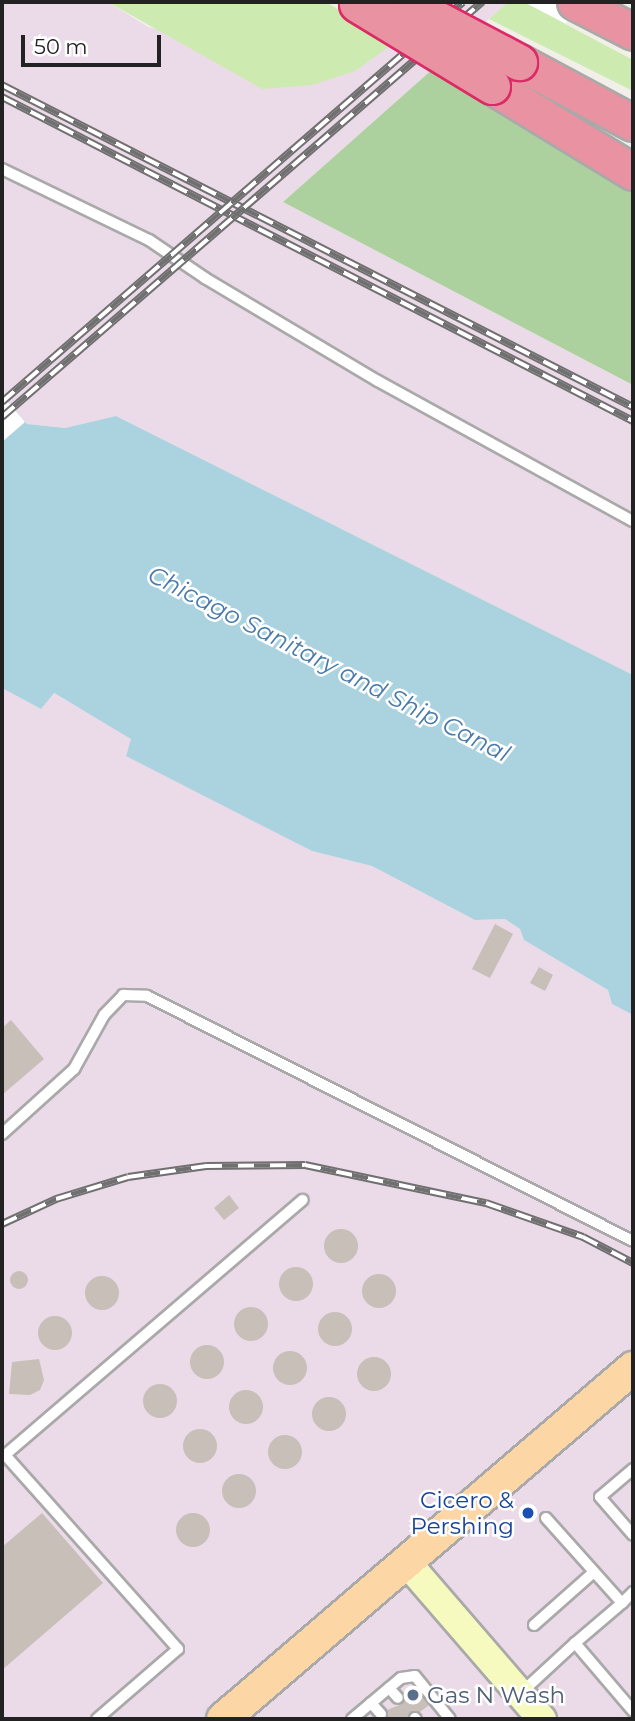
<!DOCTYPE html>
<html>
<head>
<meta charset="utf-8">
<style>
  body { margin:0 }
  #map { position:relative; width:635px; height:1721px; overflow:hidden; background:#f2efe9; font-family:Montserrat,sans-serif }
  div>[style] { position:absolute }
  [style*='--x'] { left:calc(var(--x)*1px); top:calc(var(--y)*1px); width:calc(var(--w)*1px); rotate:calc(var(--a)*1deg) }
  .industrial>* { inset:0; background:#ebdbe8 }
  .grass>* { inset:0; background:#cdebb0 }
  .forest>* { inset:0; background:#add19e }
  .water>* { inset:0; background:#aad3df }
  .pier>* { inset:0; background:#fff }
  .building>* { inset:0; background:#c7bfb8 }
  .round { border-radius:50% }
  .roads { filter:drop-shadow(2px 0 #a9a9a9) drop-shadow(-2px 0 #a9a9a9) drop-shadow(0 2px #a9a9a9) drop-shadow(0 -2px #a9a9a9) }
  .service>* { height:10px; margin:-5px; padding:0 5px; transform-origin:5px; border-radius:5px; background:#fff }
  .secondary>* { height:28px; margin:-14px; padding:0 14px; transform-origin:14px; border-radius:14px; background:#f7fabf }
  .primary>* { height:32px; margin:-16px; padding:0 16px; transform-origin:16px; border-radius:16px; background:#fcd6a4 }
  .motorway>* { height:35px; margin:-17.5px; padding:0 17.5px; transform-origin:17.5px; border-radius:17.5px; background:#e892a2 }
  .rail>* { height:8px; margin-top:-4px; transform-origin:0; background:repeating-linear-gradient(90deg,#fff 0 16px,#707070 0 32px); box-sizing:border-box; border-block:2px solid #707070 }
  .bridges { filter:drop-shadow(2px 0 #dc2a67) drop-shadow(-2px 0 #dc2a67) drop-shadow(0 2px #dc2a67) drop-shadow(0 -2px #dc2a67) }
  .motorway-bridge>* { height:35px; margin:-17.5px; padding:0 17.5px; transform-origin:17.5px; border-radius:17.5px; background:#e892a2 }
  .dots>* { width:19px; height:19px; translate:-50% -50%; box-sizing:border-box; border:4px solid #fff; border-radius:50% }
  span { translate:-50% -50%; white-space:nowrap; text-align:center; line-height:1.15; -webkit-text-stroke:5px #fff; paint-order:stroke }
  .transit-label { font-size:23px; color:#164399 }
  .right { translate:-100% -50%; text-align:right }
  .service-label { font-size:23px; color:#4e5e75 }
  .left { translate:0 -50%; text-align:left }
  .water-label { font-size:24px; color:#4a7aab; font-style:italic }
  .frame { position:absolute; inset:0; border:4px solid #222; pointer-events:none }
  .scale { position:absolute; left:21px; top:35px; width:140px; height:32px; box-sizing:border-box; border:4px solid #222; border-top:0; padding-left:9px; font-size:21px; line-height:24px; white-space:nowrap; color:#222; -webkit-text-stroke:5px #fff; paint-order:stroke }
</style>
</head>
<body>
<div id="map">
  <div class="industrial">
    <i style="clip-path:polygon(2px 2px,108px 2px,148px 27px,355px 71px,441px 2px,508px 2px,283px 202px,633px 385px,633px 675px,116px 416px,65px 428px,27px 424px,2px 395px)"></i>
    <i style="clip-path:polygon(2px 688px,41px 709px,53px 693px,132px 739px,126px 755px,312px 851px,372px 866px,475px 920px,505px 919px,520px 929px,524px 940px,608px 990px,612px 1004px,633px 1015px,633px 1719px,2px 1719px)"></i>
  </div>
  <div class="grass">
    <i style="clip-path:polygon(108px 2px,326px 2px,394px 43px,355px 71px,312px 85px,262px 89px)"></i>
    <i style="clip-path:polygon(508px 2px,524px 2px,633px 60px,633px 91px,489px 19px)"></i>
  </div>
  <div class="forest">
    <i style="clip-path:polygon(435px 67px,633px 191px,633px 385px,283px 202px)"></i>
  </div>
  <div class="water">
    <i style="clip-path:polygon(2px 395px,27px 424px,65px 428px,116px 416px,633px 675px,633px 1015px,612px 1004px,608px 990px,524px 940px,520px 929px,505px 919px,475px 920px,372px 866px,312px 851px,126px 756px,131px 739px,54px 693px,41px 709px,2px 688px)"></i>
  </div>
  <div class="pier">
    <i style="clip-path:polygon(524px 2px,590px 2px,565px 23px)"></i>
    <i style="clip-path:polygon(2px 395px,25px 422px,2px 442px)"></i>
  </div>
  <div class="building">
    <i style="clip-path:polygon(495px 924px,513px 934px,490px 978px,472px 969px)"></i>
    <i style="clip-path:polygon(539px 967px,553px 975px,545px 991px,530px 983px)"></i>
    <i style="clip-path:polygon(11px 1020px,44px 1059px,2px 1095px,2px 1028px)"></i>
    <i style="clip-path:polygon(229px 1195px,239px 1208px,224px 1220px,214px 1208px)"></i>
    <i class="round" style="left:324px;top:1229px;width:34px;height:34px"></i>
    <i class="round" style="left:279px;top:1267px;width:34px;height:34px"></i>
    <i class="round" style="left:10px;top:1271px;width:18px;height:18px"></i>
    <i class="round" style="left:362px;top:1274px;width:34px;height:34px"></i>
    <i class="round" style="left:85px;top:1276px;width:34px;height:34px"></i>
    <i class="round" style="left:234px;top:1307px;width:34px;height:34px"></i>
    <i class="round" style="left:318px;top:1312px;width:34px;height:34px"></i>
    <i class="round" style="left:38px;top:1316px;width:34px;height:34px"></i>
    <i class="round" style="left:190px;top:1345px;width:34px;height:34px"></i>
    <i class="round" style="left:273px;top:1351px;width:34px;height:34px"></i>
    <i class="round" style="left:357px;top:1357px;width:34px;height:34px"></i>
    <i style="clip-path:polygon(39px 1359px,44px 1380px,40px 1390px,30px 1395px,9px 1394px,12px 1362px)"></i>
    <i class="round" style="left:143px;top:1384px;width:34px;height:34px"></i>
    <i class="round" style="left:229px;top:1390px;width:34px;height:34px"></i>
    <i class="round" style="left:312px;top:1397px;width:34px;height:34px"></i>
    <i class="round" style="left:183px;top:1429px;width:34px;height:34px"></i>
    <i class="round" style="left:268px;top:1435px;width:34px;height:34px"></i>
    <i class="round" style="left:222px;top:1474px;width:34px;height:34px"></i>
    <i class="round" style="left:176px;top:1513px;width:34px;height:34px"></i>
    <i style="clip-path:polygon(42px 1513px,103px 1583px,2px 1670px,2px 1547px)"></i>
    <i style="clip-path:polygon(414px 1687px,429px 1705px,420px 1712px,410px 1712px,408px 1719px,386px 1719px,387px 1710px,402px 1704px)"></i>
  </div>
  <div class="roads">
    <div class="service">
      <i style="--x:2;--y:169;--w:163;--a:25.8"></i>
      <i style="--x:149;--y:240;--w:68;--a:34.2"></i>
      <i style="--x:205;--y:278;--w:201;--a:30.8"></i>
      <i style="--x:378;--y:381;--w:291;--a:28.8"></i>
      <i style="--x:2;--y:1134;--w:97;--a:-42.1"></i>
      <i style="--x:74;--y:1069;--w:62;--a:-60.9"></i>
      <i style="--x:104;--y:1015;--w:28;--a:-46"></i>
      <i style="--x:123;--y:995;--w:24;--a:2"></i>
      <i style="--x:147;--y:996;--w:544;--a:26.75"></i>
      <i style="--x:633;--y:1469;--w:43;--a:139.7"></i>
      <i style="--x:600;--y:1497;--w:50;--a:49"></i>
      <i style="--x:546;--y:1518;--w:114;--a:48.2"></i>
      <i style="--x:622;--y:1603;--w:62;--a:139.6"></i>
      <i style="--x:622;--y:1603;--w:16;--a:-45"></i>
      <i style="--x:534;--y:1625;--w:80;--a:-41.5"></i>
      <i style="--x:389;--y:1688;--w:13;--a:48"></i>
      <i style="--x:523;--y:1691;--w:71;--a:-42.7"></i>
      <i style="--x:575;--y:1643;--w:89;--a:49.5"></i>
      <i style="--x:371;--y:1703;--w:15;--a:48"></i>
      <i style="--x:415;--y:1718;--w:1;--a:45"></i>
      <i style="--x:97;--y:1719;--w:107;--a:-40.8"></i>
      <i style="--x:178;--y:1649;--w:260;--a:-131.7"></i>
      <i style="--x:5;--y:1455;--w:392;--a:-40.6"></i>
      <i style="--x:352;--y:1719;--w:64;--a:-39.9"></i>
      <i style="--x:401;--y:1678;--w:14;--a:-8"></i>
      <i style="--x:415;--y:1676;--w:55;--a:50.9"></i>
    </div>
    <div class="secondary">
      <i style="--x:408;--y:1564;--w:205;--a:49.2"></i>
    </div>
    <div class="primary">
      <i style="--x:223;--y:1719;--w:540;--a:-40.57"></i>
    </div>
    <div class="motorway">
      <i style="--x:575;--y:2;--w:65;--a:27.3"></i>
      <i style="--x:519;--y:62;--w:129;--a:28.2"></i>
      <i style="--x:492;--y:86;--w:165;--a:31.4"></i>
    </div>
  </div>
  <div class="rail">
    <i style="--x:2;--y:85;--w:708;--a:27.04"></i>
    <i style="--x:2;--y:97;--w:709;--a:27.18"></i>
    <i style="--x:2;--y:402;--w:610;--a:-40.95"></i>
    <i style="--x:2;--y:417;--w:635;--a:-40.85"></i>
    <i style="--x:2;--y:1224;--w:60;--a:-24.8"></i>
    <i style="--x:56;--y:1199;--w:75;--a:-17"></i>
    <i style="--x:128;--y:1177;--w:79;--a:-8"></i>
    <i style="--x:206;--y:1166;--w:99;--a:-0.6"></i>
    <i style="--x:305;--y:1165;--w:185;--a:11.9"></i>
    <i style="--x:486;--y:1203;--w:103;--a:19.3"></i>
    <i style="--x:583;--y:1237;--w:56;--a:27.5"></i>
  </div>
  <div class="bridges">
    <div class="motorway-bridge">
      <i style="--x:405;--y:2;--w:129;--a:27.8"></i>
      <i style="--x:357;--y:4;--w:158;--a:31.3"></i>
    </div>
  </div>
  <div class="dots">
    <i style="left:528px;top:1513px;background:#1a4fb4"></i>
    <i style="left:413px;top:1695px;background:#5c6f8a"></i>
  </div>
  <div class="transit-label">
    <span class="right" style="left:514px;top:1513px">Cicero &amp;<br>Pershing</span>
  </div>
  <div class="service-label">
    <span class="left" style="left:427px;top:1695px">Gas N Wash</span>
  </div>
  <div class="water-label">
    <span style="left:329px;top:664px;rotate:27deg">Chicago Sanitary and Ship Canal</span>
  </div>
  <div class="frame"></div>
  <div class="scale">50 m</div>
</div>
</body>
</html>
